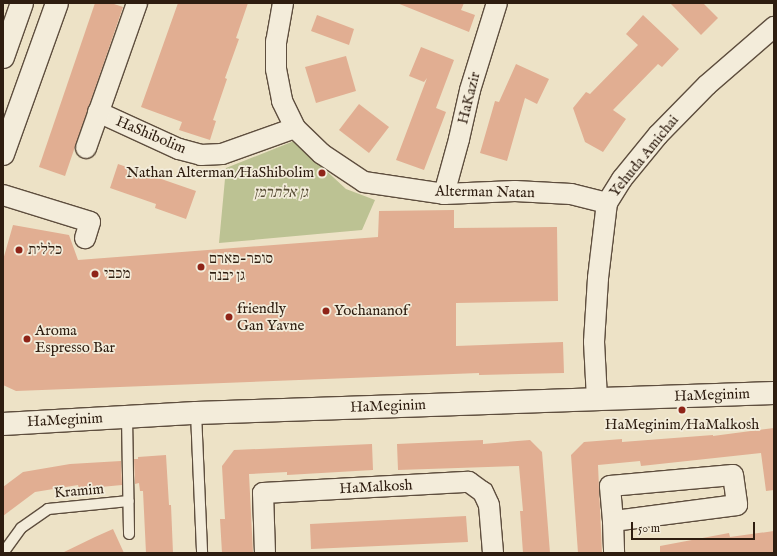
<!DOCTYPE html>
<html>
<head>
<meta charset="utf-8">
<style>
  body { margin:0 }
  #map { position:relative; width:777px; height:556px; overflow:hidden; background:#ede2c6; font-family:"IM FELL English","Frank Ruhl Libre",serif }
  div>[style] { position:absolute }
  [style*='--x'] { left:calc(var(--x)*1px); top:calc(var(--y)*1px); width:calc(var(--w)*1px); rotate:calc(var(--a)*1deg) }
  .green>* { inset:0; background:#bcc293 }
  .building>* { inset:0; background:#e1ae92 }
  .roads { filter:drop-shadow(1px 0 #5e4e3e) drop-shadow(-1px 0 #5e4e3e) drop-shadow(0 1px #5e4e3e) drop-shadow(0 -1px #5e4e3e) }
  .service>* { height:10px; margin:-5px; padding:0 5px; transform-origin:5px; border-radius:5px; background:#f3ecda }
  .minor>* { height:20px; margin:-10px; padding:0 10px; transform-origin:10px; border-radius:10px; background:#f3ecda }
  .tertiary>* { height:22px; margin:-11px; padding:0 11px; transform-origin:11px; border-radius:11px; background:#f3ecda }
  .secondary>* { height:22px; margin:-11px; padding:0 11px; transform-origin:11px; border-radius:11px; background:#f3ecda }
  .dots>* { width:11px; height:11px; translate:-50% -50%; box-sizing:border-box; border:2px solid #f3ecda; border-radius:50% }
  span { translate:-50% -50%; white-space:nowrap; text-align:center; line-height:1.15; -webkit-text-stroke:3.5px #f3ecda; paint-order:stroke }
  .street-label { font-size:15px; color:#2e1d10 }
  .poi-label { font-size:15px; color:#2e1d10 }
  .right { translate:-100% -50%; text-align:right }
  .left { translate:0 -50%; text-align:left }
  .park-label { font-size:15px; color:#594f37; font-style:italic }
  .frame { position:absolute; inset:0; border:4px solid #2e1d10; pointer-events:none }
  .scale { position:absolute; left:631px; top:522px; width:124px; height:18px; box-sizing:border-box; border:2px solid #2e1d10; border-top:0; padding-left:5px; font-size:12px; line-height:14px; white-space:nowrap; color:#2e1d10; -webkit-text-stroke:3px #f3ecda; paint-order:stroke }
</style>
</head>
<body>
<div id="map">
  <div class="green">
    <i style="clip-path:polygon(294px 141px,346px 189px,375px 200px,362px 230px,219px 243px,226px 168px)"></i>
  </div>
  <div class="building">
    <i style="clip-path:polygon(95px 3px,111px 3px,123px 7px,65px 176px,39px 167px)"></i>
    <i style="clip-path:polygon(178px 3px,248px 3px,236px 38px,239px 39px,225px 78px,227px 79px,213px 120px,216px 121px,210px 140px,179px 130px,182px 122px,141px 107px)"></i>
    <i style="clip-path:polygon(397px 3px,464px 3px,461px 10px,475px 15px,469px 32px)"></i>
    <i style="clip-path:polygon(670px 3px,703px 3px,718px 18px,701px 35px)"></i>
    <i style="clip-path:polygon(317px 15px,354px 29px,349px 45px,311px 31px)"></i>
    <i style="clip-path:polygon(643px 15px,679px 49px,662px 67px,658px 64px,613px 110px,626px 119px,603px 152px,585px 142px,573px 108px,586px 92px,590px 94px,638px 45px,626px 34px)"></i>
    <i style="clip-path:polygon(421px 47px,454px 60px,436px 108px,446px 112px,424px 170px,396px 160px,427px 78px,424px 82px,409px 76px)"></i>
    <i style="clip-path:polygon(346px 56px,356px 91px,316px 103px,305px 67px)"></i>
    <i style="clip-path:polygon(516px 64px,549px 79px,537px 104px,525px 98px,507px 161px,480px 153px,495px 101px,499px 102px)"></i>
    <i style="clip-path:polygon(359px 104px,389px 127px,369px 153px,339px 130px)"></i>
    <i style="clip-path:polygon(118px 164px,196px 191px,186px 219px,155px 208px,156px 204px,110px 188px)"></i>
    <i style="clip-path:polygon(454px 210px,454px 228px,557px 227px,558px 301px,456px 303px,456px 346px,563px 342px,564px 373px,479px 375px,479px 373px,16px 391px,3px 385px,3px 260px,13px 225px,69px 235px,78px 260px,378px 237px,379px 211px)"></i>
    <i style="clip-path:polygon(774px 428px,774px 490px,766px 491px,761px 453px,641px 466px,640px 461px,598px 465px,602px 553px,578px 553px,571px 455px,584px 442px,622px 439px,622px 442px,713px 435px,713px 436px)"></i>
    <i style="clip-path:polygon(483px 440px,483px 444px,530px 440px,542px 452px,550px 553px,523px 553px,520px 511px,523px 511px,519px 466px,398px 470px,397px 444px)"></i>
    <i style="clip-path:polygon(372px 444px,373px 470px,287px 475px,287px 472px,249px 474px,253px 553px,222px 553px,220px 519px,225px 519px,222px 466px,234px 450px)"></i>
    <i style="clip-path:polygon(166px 455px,169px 505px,171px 505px,173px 553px,146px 553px,143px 491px,140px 491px,139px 483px,135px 484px,134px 459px,138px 459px,138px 457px)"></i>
    <i style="clip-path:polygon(121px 461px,122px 485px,79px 489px,78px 485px,35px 492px,3px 516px,3px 487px,23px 472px,70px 464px)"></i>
    <i style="clip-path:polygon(466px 516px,468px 542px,311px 549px,310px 524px)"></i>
    <i style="clip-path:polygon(113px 529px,124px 553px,62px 553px,95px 537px)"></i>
    <i style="clip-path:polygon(774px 531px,774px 553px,660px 553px,660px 546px,729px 533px,730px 537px)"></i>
  </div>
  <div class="roads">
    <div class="service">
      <i style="--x:196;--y:413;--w:140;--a:87.5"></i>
      <i style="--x:127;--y:417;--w:117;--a:89"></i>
      <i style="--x:3;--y:553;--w:31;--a:-54"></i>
      <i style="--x:21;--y:528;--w:33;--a:-35"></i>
      <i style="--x:48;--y:509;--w:81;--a:-5.6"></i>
    </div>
    <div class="minor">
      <i style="--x:283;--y:3;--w:39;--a:100"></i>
      <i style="--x:276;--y:41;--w:28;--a:90"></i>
      <i style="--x:276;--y:69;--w:33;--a:79"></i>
      <i style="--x:282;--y:101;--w:30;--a:64"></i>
      <i style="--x:295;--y:128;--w:37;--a:44"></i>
      <i style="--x:322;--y:154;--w:50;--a:33.7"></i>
      <i style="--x:364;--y:182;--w:81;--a:8.5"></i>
      <i style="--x:444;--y:194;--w:71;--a:-2.4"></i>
      <i style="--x:515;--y:191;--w:56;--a:3.1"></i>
      <i style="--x:571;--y:194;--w:37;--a:14"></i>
      <i style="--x:98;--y:112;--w:89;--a:24.6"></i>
      <i style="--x:179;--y:149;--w:23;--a:15"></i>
      <i style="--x:201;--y:155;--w:21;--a:-3"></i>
      <i style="--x:222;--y:154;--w:77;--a:-19.6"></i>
      <i style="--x:86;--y:148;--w:154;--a:-70.6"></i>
      <i style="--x:444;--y:194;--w:57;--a:-74.7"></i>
      <i style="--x:459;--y:139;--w:50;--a:-77.3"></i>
      <i style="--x:470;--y:90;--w:91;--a:-72.8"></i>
      <i style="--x:3;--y:195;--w:91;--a:17.2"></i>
      <i style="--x:90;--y:222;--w:17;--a:107"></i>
      <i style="--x:597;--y:399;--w:57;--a:-93"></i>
      <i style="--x:594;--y:342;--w:64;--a:-86.4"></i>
      <i style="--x:598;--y:278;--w:76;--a:-83.2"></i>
      <i style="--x:607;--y:203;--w:28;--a:-58"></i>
      <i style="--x:622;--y:179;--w:57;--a:-50.7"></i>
      <i style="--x:658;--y:135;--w:70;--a:-45.6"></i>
      <i style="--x:707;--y:85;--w:89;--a:-40.9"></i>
      <i style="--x:733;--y:475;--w:30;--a:82"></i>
      <i style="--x:737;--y:505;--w:125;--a:172.6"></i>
      <i style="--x:613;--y:521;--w:35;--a:-95"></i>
      <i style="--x:610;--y:486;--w:123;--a:-5.1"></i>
      <i style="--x:613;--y:521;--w:32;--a:88"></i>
      <i style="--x:265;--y:553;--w:60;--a:-91.9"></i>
      <i style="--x:263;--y:493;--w:206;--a:-3.1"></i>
      <i style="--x:469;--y:482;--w:17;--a:36"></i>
      <i style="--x:483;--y:492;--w:14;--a:65"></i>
      <i style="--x:489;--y:505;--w:48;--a:85.2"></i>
    </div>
    <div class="tertiary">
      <i style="--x:3;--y:424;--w:193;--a:-3.3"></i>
      <i style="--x:196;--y:413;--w:578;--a:-1.98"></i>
    </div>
    <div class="secondary">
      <i style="--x:3;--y:57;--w:57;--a:-70.6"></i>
      <i style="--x:3;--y:154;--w:160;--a:-70.3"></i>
    </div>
  </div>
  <div class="dots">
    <i style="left:322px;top:173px;background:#8f2418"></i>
    <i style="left:19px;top:250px;background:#8f2418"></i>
    <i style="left:201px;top:267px;background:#8f2418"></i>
    <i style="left:95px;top:274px;background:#8f2418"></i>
    <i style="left:326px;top:311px;background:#8f2418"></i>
    <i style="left:229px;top:317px;background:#8f2418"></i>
    <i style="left:27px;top:339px;background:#8f2418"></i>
    <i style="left:682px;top:410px;background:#8f2418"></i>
  </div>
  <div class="street-label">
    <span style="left:469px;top:98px;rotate:-76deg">HaKazir</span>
    <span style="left:151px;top:135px;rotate:23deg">HaShibolim</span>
    <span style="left:644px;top:156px;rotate:-51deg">Yehuda Amichai</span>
    <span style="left:485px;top:192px;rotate:1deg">Alterman Natan</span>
    <span style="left:712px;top:395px;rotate:-2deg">HaMeginim</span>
    <span style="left:388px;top:406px;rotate:-2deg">HaMeginim</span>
    <span style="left:65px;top:420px;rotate:-3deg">HaMeginim</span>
    <span style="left:376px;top:487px;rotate:-3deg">HaMalkosh</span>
    <span style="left:79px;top:491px;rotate:-5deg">Kramim</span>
  </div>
  <div class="poi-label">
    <span class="right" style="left:314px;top:173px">Nathan Alterman/HaShibolim</span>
    <span class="left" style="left:28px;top:250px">כללית</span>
    <span class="left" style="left:209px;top:267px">סופר-פארם<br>גן יבנה</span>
    <span class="left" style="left:104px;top:274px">מכבי</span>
    <span class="left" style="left:237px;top:317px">friendly<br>Gan Yavne</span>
    <span class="left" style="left:334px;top:311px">Yochananof</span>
    <span class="left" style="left:35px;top:339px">Aroma<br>Espresso Bar</span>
    <span style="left:682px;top:425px">HaMeginim/HaMalkosh</span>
  </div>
  <div class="park-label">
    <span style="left:281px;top:193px">גן אלתרמן</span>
  </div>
  <div class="frame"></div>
  <div class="scale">50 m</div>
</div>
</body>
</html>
